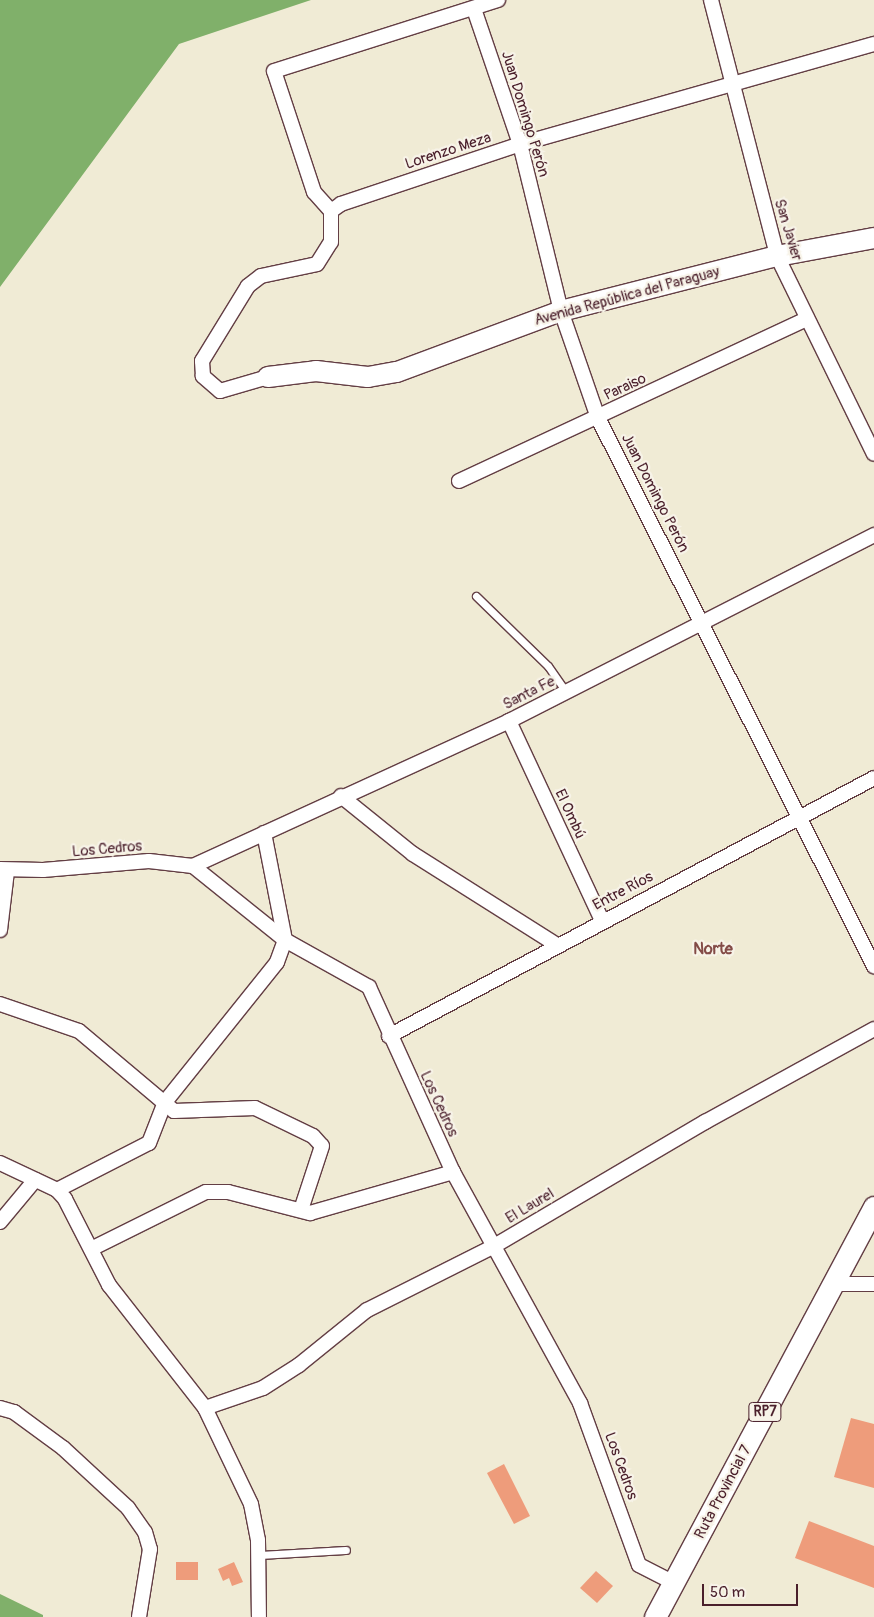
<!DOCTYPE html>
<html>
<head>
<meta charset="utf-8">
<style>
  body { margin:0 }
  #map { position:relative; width:874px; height:1617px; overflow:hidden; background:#f0ebd5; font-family:Pangolin,sans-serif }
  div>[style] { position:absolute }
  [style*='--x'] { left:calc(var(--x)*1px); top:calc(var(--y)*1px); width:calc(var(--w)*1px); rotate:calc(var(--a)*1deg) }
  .forest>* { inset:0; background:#80b06a }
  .building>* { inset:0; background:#ee9c7b }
  .roads { filter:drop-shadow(1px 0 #633e44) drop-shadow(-1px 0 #633e44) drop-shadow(0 1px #633e44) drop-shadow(0 -1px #633e44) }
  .service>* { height:7px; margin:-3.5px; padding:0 3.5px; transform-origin:3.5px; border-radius:3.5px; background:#fff }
  .minor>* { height:14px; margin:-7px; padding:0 7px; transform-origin:7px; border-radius:7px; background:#fff }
  .secondary>* { height:20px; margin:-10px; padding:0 10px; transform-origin:10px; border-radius:10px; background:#fff }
  .primary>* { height:21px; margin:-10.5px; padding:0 10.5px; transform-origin:10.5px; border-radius:10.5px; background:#fff }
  span { translate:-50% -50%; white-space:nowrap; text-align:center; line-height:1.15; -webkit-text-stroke:4.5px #f7f3e8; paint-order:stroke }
  .shield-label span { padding:1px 4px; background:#f7f3e8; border:1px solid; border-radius:4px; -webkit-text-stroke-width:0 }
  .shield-label { font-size:14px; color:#4a1f2b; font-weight:700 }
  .street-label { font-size:15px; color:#4a1f2b }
  .neighbourhood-label { font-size:16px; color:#834b47; font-weight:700 }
  .scale { position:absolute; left:702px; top:1584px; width:96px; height:22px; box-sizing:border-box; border:2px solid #4a1f2b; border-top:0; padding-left:6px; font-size:15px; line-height:18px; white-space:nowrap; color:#4a1f2b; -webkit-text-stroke:4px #f7f3e8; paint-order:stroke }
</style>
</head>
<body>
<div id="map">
  <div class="forest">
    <i style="clip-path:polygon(0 0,311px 0,179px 44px,0 287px)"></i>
    <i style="clip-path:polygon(0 1594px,43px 1615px,43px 1617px,0 1617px)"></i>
  </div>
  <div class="building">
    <i style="clip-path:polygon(851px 1418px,874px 1424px,874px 1488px,834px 1477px)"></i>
    <i style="clip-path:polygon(504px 1464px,530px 1516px,514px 1524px,487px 1473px)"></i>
    <i style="clip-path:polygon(809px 1521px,874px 1546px,874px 1588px,795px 1558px)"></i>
    <i style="clip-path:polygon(176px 1562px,198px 1562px,198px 1580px,176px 1580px)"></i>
    <i style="clip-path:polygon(234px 1562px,243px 1582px,232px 1586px,229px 1578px,223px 1581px,218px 1569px)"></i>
    <i style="clip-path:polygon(596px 1571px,613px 1586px,597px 1603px,580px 1588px)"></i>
  </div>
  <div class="roads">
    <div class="service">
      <i style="--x:476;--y:596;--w:100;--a:44.2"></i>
      <i style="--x:548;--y:666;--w:32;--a:55"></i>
      <i style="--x:259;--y:1555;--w:87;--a:-3.3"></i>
    </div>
    <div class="minor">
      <i style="--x:711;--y:0;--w:264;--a:75.5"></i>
      <i style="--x:777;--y:256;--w:220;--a:63.9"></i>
      <i style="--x:474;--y:9;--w:143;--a:71.2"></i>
      <i style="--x:520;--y:144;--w:172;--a:76.2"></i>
      <i style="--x:561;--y:311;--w:113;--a:70.9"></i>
      <i style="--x:598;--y:418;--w:614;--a:63.27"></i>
      <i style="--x:331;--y:211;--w:25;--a:-132"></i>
      <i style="--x:314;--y:192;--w:127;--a:-108.3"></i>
      <i style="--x:274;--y:71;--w:235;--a:-17.6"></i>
      <i style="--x:268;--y:377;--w:50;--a:163.7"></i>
      <i style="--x:220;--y:391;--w:23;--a:-139"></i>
      <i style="--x:203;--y:376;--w:15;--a:-94"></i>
      <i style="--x:202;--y:361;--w:88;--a:-58.5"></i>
      <i style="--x:248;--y:286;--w:16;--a:-38"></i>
      <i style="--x:261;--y:276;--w:57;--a:-12.1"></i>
      <i style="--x:317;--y:264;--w:26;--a:-58"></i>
      <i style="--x:331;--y:242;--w:31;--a:-90"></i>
      <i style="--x:331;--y:211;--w:12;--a:-35"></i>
      <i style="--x:341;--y:204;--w:189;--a:-18.5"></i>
      <i style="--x:520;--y:144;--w:368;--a:-15.8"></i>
      <i style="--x:459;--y:481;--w:382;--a:-25"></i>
      <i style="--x:509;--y:721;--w:220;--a:65"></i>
      <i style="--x:341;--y:796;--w:92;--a:38.9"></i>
      <i style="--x:413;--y:854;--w:170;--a:32.3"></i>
      <i style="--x:193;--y:866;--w:348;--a:-24.6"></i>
      <i style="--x:509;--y:721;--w:410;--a:-27"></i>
      <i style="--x:0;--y:869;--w:43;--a:1.3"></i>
      <i style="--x:43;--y:870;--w:106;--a:-4.9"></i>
      <i style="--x:149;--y:861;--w:44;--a:6.5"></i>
      <i style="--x:193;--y:866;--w:118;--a:38.8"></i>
      <i style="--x:285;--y:940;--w:96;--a:29.2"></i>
      <i style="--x:369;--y:987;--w:203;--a:65.6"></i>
      <i style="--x:453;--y:1172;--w:264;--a:61.2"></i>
      <i style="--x:580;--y:1403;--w:172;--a:70"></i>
      <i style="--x:639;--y:1565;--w:39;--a:27"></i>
      <i style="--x:0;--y:930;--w:59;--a:-83.2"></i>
      <i style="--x:0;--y:1004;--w:83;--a:18.9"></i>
      <i style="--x:79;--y:1031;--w:124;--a:40.1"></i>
      <i style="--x:174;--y:1111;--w:81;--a:-2.1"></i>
      <i style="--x:255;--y:1108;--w:64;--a:25.8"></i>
      <i style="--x:313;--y:1136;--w:13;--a:48"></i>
      <i style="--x:322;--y:1146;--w:67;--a:108.2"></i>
      <i style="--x:389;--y:1036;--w:549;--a:-28.01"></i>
      <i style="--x:0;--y:1163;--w:63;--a:25.3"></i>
      <i style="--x:57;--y:1190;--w:12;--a:48"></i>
      <i style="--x:65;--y:1199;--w:97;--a:62.9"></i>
      <i style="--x:109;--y:1285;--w:156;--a:52"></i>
      <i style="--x:205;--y:1408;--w:106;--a:64.4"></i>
      <i style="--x:251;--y:1504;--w:37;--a:79"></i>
      <i style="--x:258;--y:1540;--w:77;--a:89.3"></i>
      <i style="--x:57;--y:1190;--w:103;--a:-27.1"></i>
      <i style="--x:149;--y:1143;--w:44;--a:-68.7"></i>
      <i style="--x:165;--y:1102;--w:179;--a:-51.3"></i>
      <i style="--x:277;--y:962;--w:23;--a:-70"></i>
      <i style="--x:285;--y:940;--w:109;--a:-101.1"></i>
      <i style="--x:0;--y:1222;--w:55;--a:-50.2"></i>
      <i style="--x:91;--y:1249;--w:128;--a:-26.4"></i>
      <i style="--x:206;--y:1192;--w:22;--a:0"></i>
      <i style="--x:228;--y:1192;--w:85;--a:14.4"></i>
      <i style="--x:310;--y:1213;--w:149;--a:-16"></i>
      <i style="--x:834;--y:1284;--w:40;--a:0"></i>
      <i style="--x:0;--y:1408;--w:15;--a:16"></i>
      <i style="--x:14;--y:1412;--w:61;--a:36.3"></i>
      <i style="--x:63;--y:1448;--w:88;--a:42.7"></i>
      <i style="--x:128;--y:1508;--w:29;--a:55"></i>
      <i style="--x:145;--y:1532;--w:18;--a:74"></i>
      <i style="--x:150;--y:1549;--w:69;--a:99.2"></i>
      <i style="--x:205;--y:1408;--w:61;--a:-19"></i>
      <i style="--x:263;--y:1388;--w:43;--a:-32.6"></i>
      <i style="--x:299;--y:1365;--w:87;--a:-39"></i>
      <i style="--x:367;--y:1310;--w:144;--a:-26.7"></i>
      <i style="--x:496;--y:1245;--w:243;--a:-30.5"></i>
      <i style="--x:705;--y:1122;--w:193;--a:-28.8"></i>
    </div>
    <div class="secondary">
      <i style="--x:268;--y:377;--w:48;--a:-7.1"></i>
      <i style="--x:316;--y:371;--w:52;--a:6.6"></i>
      <i style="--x:368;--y:377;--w:29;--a:-10"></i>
      <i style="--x:397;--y:372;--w:175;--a:-20.4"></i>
      <i style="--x:561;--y:311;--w:223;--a:-14.3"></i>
      <i style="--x:777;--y:256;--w:99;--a:-10.5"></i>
    </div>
    <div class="primary">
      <i style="--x:655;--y:1617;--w:465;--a:-61.9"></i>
    </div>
  </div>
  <div class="shield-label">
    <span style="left:765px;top:1412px">RP7</span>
  </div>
  <div class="street-label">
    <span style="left:525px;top:114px;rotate:73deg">Juan Domingo Perón</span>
    <span style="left:448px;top:151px;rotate:-18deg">Lorenzo Meza</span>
    <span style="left:788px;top:230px;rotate:73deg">San Javier</span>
    <span style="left:627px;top:296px;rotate:-15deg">Avenida República del Paraguay</span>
    <span style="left:625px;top:387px;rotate:-25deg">Paraiso</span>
    <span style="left:655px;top:493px;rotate:63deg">Juan Domingo Perón</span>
    <span style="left:529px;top:693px;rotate:-27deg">Santa Fe</span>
    <span style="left:570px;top:814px;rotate:65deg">El Ombú</span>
    <span style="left:107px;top:849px;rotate:-5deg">Los Cedros</span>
    <span style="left:623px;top:891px;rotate:-28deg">Entre Ríos</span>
    <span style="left:439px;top:1104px;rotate:65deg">Los Cedros</span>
    <span style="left:530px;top:1206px;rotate:-31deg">El Laurel</span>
    <span style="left:621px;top:1466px;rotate:70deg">Los Cedros</span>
    <span style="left:723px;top:1492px;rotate:-62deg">Ruta Provincial 7</span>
  </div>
  <div class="neighbourhood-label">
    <span style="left:713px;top:949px">Norte</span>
  </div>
  <div class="scale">50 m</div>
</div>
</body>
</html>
